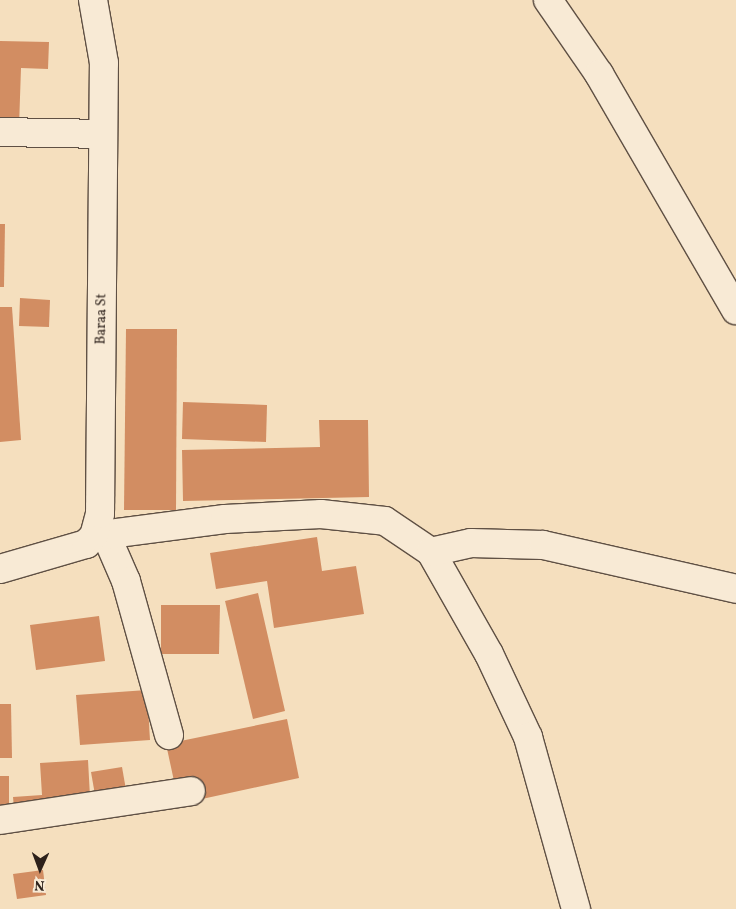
<!DOCTYPE html>
<html>
<head>
<meta charset="utf-8">
<style>
  body { margin:0 }
  #map { position:relative; width:736px; height:909px; overflow:hidden; background:#f5dfbe; font-family:Vollkorn,serif }
  div>[style] { position:absolute }
  [style*='--x'] { left:calc(var(--x)*1px); top:calc(var(--y)*1px); width:calc(var(--w)*1px); rotate:calc(var(--a)*1deg) }
  .building>* { inset:0; background:#d28d62 }
  .roads { filter:drop-shadow(1px 0 #5f5044) drop-shadow(-1px 0 #5f5044) drop-shadow(0 1px #5f5044) drop-shadow(0 -1px #5f5044) }
  .street>* { height:28px; margin:-14px; padding:0 14px; transform-origin:14px; border-radius:14px; background:#f8ead5 }
  span { translate:-50% -50%; white-space:nowrap; text-align:center; line-height:1.15; -webkit-text-stroke:4px #f8ead5; paint-order:stroke }
  .street-label { font-size:14px; color:#2d211b }
  .north { position:absolute; left:15px; top:844px; width:50px; height:50px; -webkit-text-stroke:4px #f8ead5; paint-order:stroke; rotate:182deg; font-size:14px; font-weight:700; line-height:20px; text-align:center; color:#2d211b }
  .north::after { content:''; display:block; margin:auto; width:18px; height:22px; background:#2d211b; clip-path:polygon(50% 0,100% 100%,50% 72%,0 100%) }
</style>
</head>
<body>
<div id="map">
  <div class="building">
    <i style="clip-path:polygon(0 41px,49px 42px,48px 69px,21px 68px,19px 127px,0 126px)"></i>
    <i style="clip-path:polygon(0 224px,5px 224px,4px 287px,0 287px)"></i>
    <i style="clip-path:polygon(20px 298px,50px 300px,49px 327px,19px 326px)"></i>
    <i style="clip-path:polygon(0 307px,12px 307px,21px 440px,0 442px)"></i>
    <i style="clip-path:polygon(126px 329px,177px 329px,176px 510px,124px 510px)"></i>
    <i style="clip-path:polygon(183px 402px,267px 405px,266px 442px,182px 439px)"></i>
    <i style="clip-path:polygon(319px 420px,368px 420px,369px 497px,183px 501px,182px 450px,320px 447px)"></i>
    <i style="clip-path:polygon(317px 537px,322px 571px,356px 566px,364px 614px,274px 628px,267px 581px,216px 589px,210px 553px)"></i>
    <i style="clip-path:polygon(258px 593px,285px 711px,253px 719px,225px 601px)"></i>
    <i style="clip-path:polygon(161px 605px,220px 605px,219px 654px,161px 654px)"></i>
    <i style="clip-path:polygon(99px 616px,105px 661px,36px 670px,30px 625px)"></i>
    <i style="clip-path:polygon(147px 690px,150px 740px,80px 745px,76px 695px)"></i>
    <i style="clip-path:polygon(0 704px,11px 704px,12px 758px,0 758px)"></i>
    <i style="clip-path:polygon(287px 719px,299px 778px,179px 804px,166px 744px)"></i>
    <i style="clip-path:polygon(88px 760px,91px 815px,15px 819px,13px 797px,42px 795px,40px 763px)"></i>
    <i style="clip-path:polygon(122px 767px,129px 807px,98px 812px,91px 772px)"></i>
    <i style="clip-path:polygon(0 776px,9px 776px,9px 824px,0 824px)"></i>
    <i style="clip-path:polygon(43px 870px,46px 895px,17px 899px,13px 874px)"></i>
  </div>
  <div class="roads">
    <div class="street">
      <i style="--x:548;--y:0;--w:90;--a:55.4"></i>
      <i style="--x:599;--y:74;--w:273;--a:59.9"></i>
      <i style="--x:0;--y:132;--w:103;--a:1.1"></i>
      <i style="--x:106;--y:535;--w:50;--a:66.5"></i>
      <i style="--x:126;--y:581;--w:160;--a:74.4"></i>
      <i style="--x:94;--y:536;--w:132;--a:-7.4"></i>
      <i style="--x:225;--y:519;--w:96;--a:-3"></i>
      <i style="--x:321;--y:514;--w:64;--a:6.2"></i>
      <i style="--x:385;--y:521;--w:55;--a:34"></i>
      <i style="--x:431;--y:552;--w:117;--a:60.4"></i>
      <i style="--x:489;--y:654;--w:92;--a:64.8"></i>
      <i style="--x:528;--y:737;--w:179;--a:74.4"></i>
      <i style="--x:431;--y:552;--w:41;--a:-12.7"></i>
      <i style="--x:471;--y:543;--w:72;--a:1.6"></i>
      <i style="--x:543;--y:545;--w:198;--a:12.8"></i>
      <i style="--x:0;--y:569;--w:90;--a:-16.2"></i>
      <i style="--x:86;--y:544;--w:11;--a:-45"></i>
      <i style="--x:94;--y:536;--w:23;--a:-75"></i>
      <i style="--x:100;--y:514;--w:451;--a:-89.5"></i>
      <i style="--x:104;--y:63;--w:64;--a:-99.9"></i>
      <i style="--x:0;--y:820;--w:193;--a:-8.6"></i>
    </div>
  </div>
  <div class="street-label">
    <span style="left:102px;top:319px;rotate:-89deg">Baraa St</span>
  </div>
  <div class="north">N</div>
</div>
</body>
</html>
